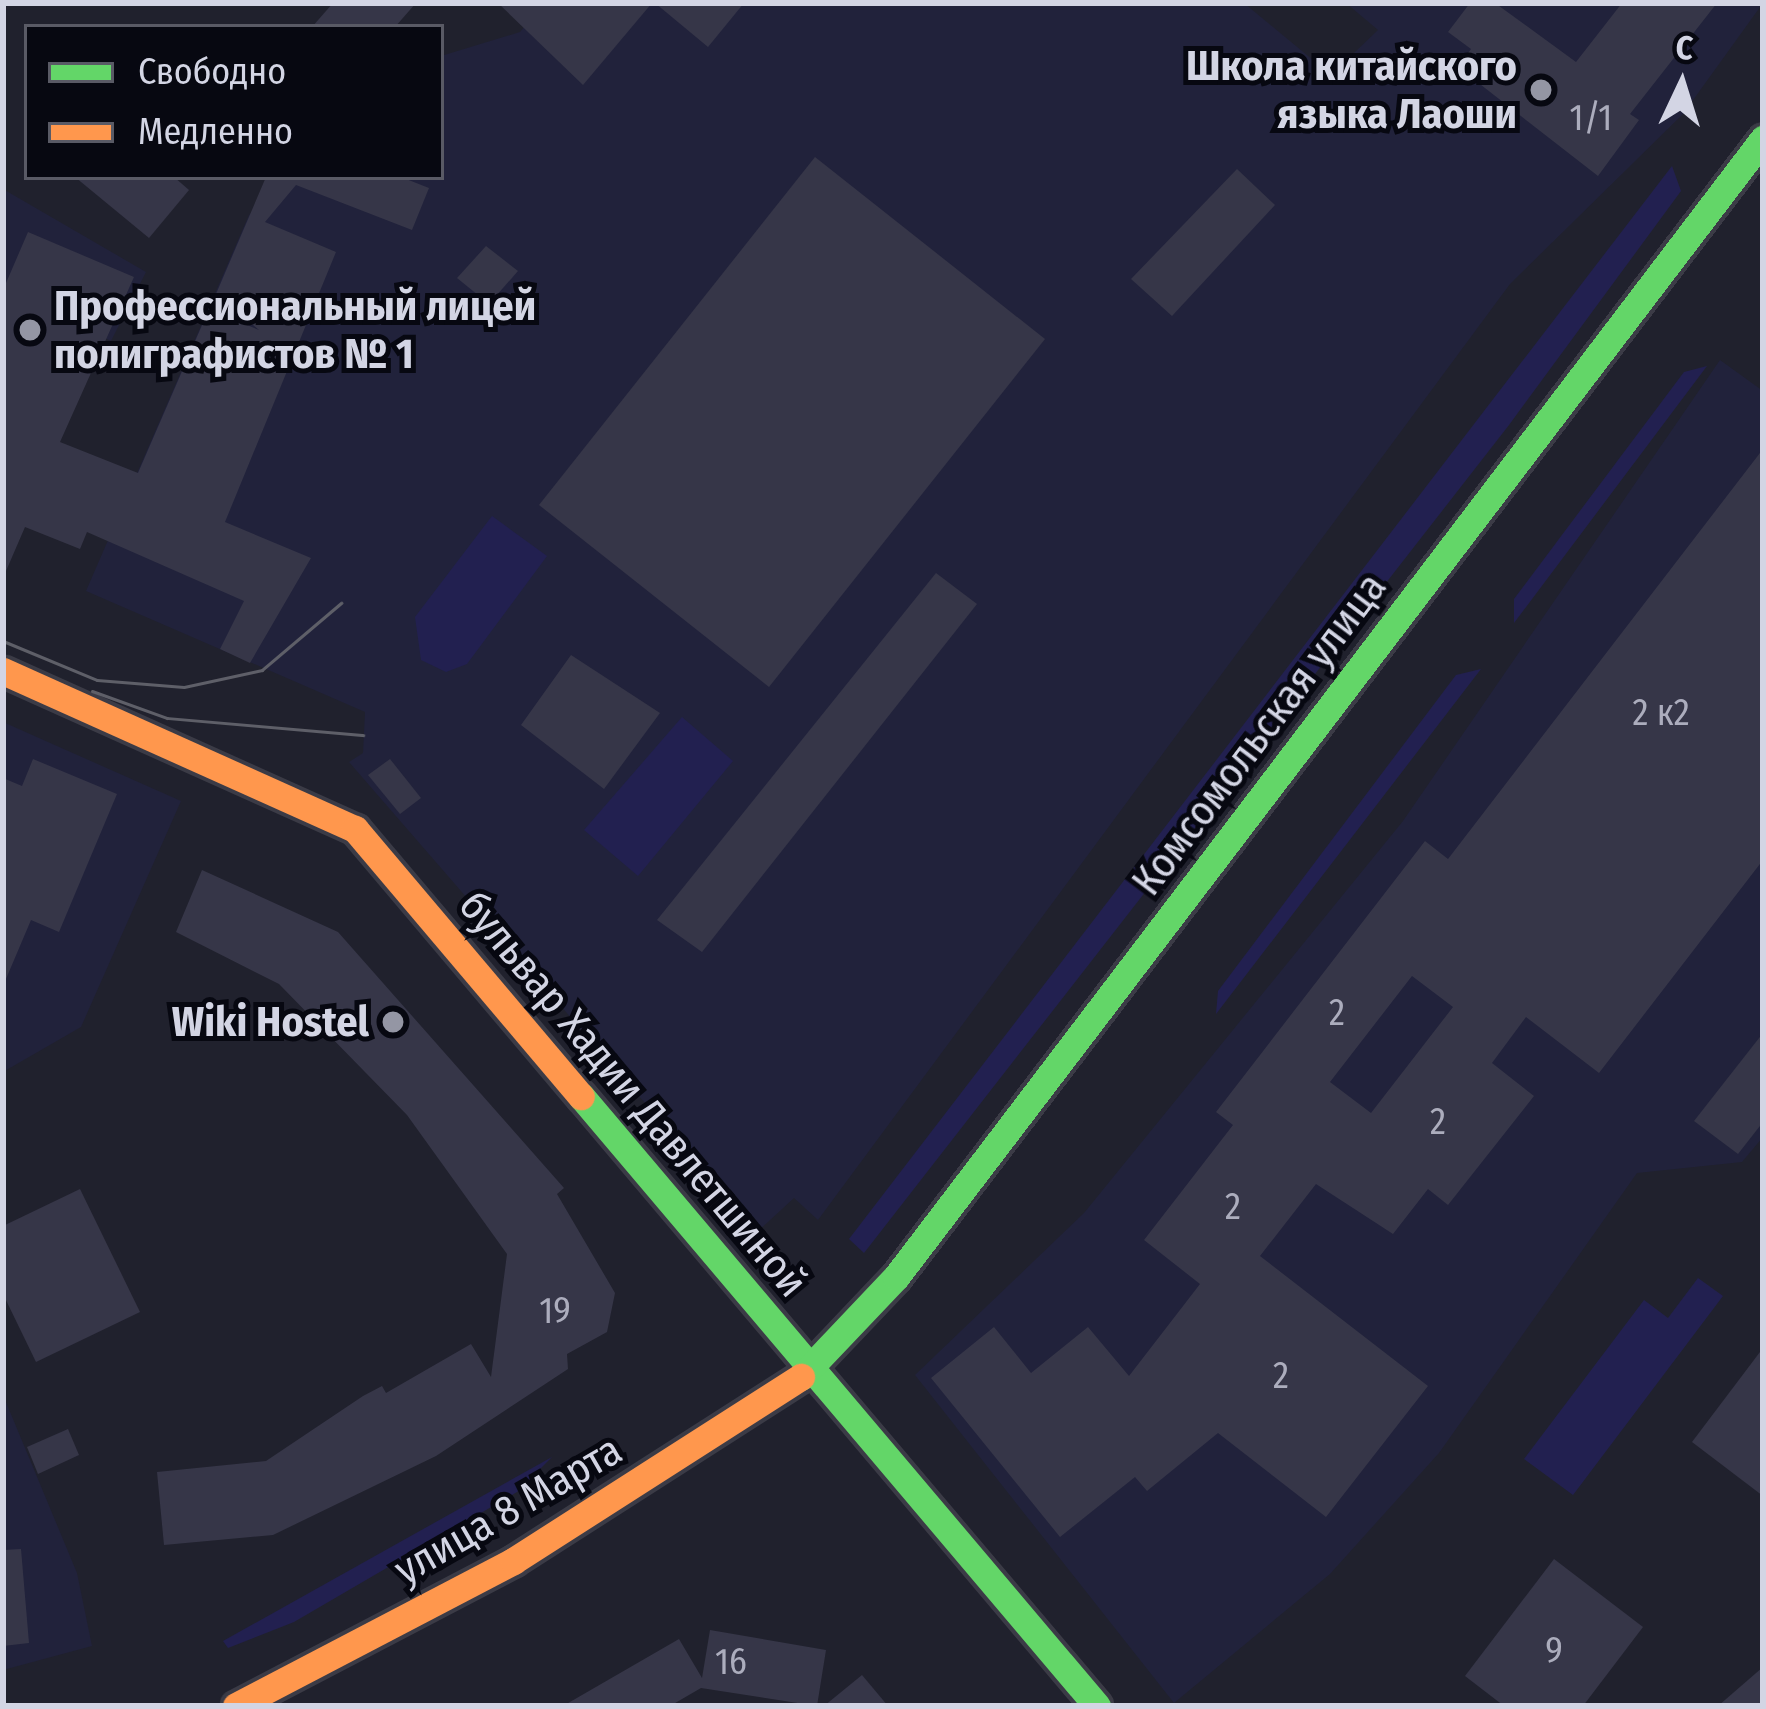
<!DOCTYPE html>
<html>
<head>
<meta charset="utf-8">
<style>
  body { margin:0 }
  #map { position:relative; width:1766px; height:1709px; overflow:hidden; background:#20212d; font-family:"Fira Sans Condensed",sans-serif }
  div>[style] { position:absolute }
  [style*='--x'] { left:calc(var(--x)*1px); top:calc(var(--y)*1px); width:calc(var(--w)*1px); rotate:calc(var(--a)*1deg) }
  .built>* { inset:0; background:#21223b }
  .green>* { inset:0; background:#222050 }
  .building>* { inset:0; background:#363648 }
  .roads { filter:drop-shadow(3px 0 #3b3b46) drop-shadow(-3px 0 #3b3b46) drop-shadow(0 3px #3b3b46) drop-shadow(0 -3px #3b3b46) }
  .fast>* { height:27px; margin:-13.5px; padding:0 13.5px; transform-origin:13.5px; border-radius:13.5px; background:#63d668 }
  .slow>* { height:27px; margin:-13.5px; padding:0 13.5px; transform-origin:13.5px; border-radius:13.5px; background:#ff974d }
  .tram>* { height:3px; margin:-1.5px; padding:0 1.5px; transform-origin:1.5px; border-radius:1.5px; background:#5e5f68 }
  .dots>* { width:33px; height:33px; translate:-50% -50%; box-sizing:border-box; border:6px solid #070811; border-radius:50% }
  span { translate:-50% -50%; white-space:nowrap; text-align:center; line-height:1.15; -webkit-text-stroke:10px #070811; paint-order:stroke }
  .number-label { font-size:36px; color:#acadbd }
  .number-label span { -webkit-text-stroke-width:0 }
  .poi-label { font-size:42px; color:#d3d5e4; font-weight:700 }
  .right { translate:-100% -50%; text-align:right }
  .left { translate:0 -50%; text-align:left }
  .street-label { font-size:42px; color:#d3d5e4 }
  .frame { position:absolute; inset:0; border:6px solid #d3d5e4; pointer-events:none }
  .legend { position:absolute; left:24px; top:24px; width:420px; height:156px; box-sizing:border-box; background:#070811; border:3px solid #595a65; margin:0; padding:15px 21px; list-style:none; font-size:36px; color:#d3d5e4 }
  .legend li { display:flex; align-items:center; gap:24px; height:60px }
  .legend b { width:60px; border:3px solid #595a65 }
  .north { position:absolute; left:1622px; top:24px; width:120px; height:120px; -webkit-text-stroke:9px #070811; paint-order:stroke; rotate:4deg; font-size:33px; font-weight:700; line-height:48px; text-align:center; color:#d3d5e4 }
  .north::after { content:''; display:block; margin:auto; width:42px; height:54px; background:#d3d5e4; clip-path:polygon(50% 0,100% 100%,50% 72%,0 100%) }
</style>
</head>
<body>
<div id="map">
  <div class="built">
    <i style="clip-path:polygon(544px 3px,1244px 3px,1331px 75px,1378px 30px,1346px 3px,1763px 3px,1683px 114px,1510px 284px,818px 1220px,794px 1198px,757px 1232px,349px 762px,363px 753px,365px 712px,86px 591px,249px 215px,287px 177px,441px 177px,441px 56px,520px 32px)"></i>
    <i style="clip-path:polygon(3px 189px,146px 272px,111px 341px,63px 318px,3px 450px)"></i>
    <i style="clip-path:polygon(1720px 360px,1763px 391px,1763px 1137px,1742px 1162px,1637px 1173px,1439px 1453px,1330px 1574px,1174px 1703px,915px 1375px,1084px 1213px,1403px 821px)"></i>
    <i style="clip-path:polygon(3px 722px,181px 801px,81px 1027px,3px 1072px)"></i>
    <i style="clip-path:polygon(3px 1395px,77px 1573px,92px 1646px,3px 1670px)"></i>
  </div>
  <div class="green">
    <i style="clip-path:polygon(1672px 166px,1681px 191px,1509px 425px,864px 1253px,849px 1239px)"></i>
    <i style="clip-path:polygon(1707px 366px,1514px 623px,1514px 599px,1684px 372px)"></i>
    <i style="clip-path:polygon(492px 516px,547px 556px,467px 664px,446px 672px,421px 660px,415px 617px)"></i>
    <i style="clip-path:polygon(1481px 669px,1216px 1014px,1218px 991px,1456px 675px)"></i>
    <i style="clip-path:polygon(682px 717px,733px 761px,638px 876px,584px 830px)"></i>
    <i style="clip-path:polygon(1698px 1278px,1723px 1296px,1573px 1495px,1524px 1459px,1644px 1300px,1668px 1318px)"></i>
    <i style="clip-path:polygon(552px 1457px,517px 1492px,294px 1622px,228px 1648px,223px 1641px)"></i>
  </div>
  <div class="building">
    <i style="clip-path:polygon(333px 3px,416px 3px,395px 27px,312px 27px)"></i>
    <i style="clip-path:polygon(498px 3px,652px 3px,583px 85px)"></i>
    <i style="clip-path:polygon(655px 3px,744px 3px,708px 47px)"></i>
    <i style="clip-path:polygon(1470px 3px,1495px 3px,1576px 62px,1622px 3px,1717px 3px,1630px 114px,1639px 120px,1598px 176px,1458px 67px,1471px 49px,1448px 32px)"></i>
    <i style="clip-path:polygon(815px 157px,1045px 339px,769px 687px,539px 505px)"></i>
    <i style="clip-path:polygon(1237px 169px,1275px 205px,1172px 316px,1131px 279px)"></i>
    <i style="clip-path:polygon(75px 177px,174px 177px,189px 190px,149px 238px)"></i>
    <i style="clip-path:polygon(266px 177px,401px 177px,429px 188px,412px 230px,296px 185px,265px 222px,336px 252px,225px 522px,311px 558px,250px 663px,220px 649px,244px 601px,87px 532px,80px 549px,25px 527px,3px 578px,3px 290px,28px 232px,134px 277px,60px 442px,138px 473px,209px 309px,259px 330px,216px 294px)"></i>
    <i style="clip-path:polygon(486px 246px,518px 271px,489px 304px,457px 278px)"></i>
    <i style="clip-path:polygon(evenodd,1763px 449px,1763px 860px,1599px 1073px,1526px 1017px,1492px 1063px,1534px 1096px,1448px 1205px,1428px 1189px,1393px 1234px,1316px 1184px,1260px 1256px,1428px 1386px,1326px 1517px,1218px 1433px,1147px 1491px,1135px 1477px,1060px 1537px,931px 1378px,994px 1327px,1031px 1373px,1088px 1327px,1129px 1376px,1200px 1284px,1144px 1240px,1233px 1125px,1216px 1112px,1425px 841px,1448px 859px,1763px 449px,1412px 976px,1453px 1007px,1371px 1113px,1330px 1082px,1412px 976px)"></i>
    <i style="clip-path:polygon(936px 573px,977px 604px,702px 952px,657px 920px)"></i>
    <i style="clip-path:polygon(571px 655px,660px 713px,604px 789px,521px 725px)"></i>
    <i style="clip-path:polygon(33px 759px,117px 794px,59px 932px,31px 920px,3px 986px,3px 778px,22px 786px)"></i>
    <i style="clip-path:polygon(390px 759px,421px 798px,400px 814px,368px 775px)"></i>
    <i style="clip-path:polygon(202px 870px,338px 932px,564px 1188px,557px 1194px,615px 1293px,607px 1332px,567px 1354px,568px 1369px,436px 1456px,273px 1535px,164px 1545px,157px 1472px,266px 1461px,363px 1396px,382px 1386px,386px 1393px,471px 1344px,491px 1377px,507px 1254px,407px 1115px,279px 984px,176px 932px)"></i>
    <i style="clip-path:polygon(1763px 1033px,1763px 1122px,1738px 1154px,1694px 1121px)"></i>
    <i style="clip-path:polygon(80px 1189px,140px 1312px,36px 1362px,3px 1294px,3px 1226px)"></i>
    <i style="clip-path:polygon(1763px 1348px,1763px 1496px,1692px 1442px)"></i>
    <i style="clip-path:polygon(68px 1429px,79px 1455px,38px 1474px,27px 1447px)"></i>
    <i style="clip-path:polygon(21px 1549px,29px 1643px,3px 1646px,3px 1550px)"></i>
    <i style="clip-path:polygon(1554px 1559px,1643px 1627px,1583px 1706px,1504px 1706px,1465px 1676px)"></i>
    <i style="clip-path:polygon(710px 1630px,826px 1650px,817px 1706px,701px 1688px,670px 1706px,563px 1706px,679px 1639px,702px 1678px)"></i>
    <i style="clip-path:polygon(1763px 1667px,1763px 1706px,1718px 1706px)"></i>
    <i style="clip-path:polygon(862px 1675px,888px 1706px,824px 1706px)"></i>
  </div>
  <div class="roads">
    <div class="fast">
      <i style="--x:581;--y:1096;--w:799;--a:49.77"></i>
      <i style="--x:801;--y:1377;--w:138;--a:-46.5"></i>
      <i style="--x:896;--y:1277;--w:1431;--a:-52.7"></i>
    </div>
    <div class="slow">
      <i style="--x:3;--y:671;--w:386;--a:24.2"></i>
      <i style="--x:355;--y:829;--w:350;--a:49.8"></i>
      <i style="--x:236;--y:1706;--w:313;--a:-27.6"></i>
      <i style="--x:513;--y:1561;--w:342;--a:-32.6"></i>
    </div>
  </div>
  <div class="tram">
    <i style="--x:3;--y:641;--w:102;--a:22.5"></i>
    <i style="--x:97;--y:680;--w:87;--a:4.6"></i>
    <i style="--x:184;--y:687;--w:80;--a:-12.3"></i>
    <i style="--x:262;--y:670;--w:104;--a:-40.3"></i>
    <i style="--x:92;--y:691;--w:80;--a:19.8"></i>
    <i style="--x:167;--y:718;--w:197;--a:5"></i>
  </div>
  <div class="dots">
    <i style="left:1541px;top:90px;background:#9496a4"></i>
    <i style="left:30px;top:330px;background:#9496a4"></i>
    <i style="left:393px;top:1022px;background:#9496a4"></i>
  </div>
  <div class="number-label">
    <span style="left:1591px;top:119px">1/1</span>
    <span style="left:1661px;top:714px">2 к2</span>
    <span style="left:1337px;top:1014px">2</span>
    <span style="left:1438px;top:1123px">2</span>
    <span style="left:1233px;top:1208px">2</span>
    <span style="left:555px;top:1312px">19</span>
    <span style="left:1281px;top:1377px">2</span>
    <span style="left:1554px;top:1652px">9</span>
    <span style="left:731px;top:1663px">16</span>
  </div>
  <div class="poi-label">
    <span class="right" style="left:1517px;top:90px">Школа китайского<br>языка Лаоши</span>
    <span class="left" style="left:54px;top:330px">Профессиональный лицей<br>полиграфистов № 1</span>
    <span class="right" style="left:369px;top:1022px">Wiki Hostel</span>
  </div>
  <div class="street-label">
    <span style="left:1259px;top:734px;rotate:-53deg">Комсомольская улица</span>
    <span style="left:633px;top:1094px;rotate:50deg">бульвар Хадии Давлетшиной</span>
    <span style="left:508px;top:1510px;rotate:-30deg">улица 8 Марта</span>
  </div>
  <div class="frame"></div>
  <ul class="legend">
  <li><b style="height:15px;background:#63d668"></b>Свободно</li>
  <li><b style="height:15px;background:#ff974d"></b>Медленно</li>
  </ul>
  <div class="north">С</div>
</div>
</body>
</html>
